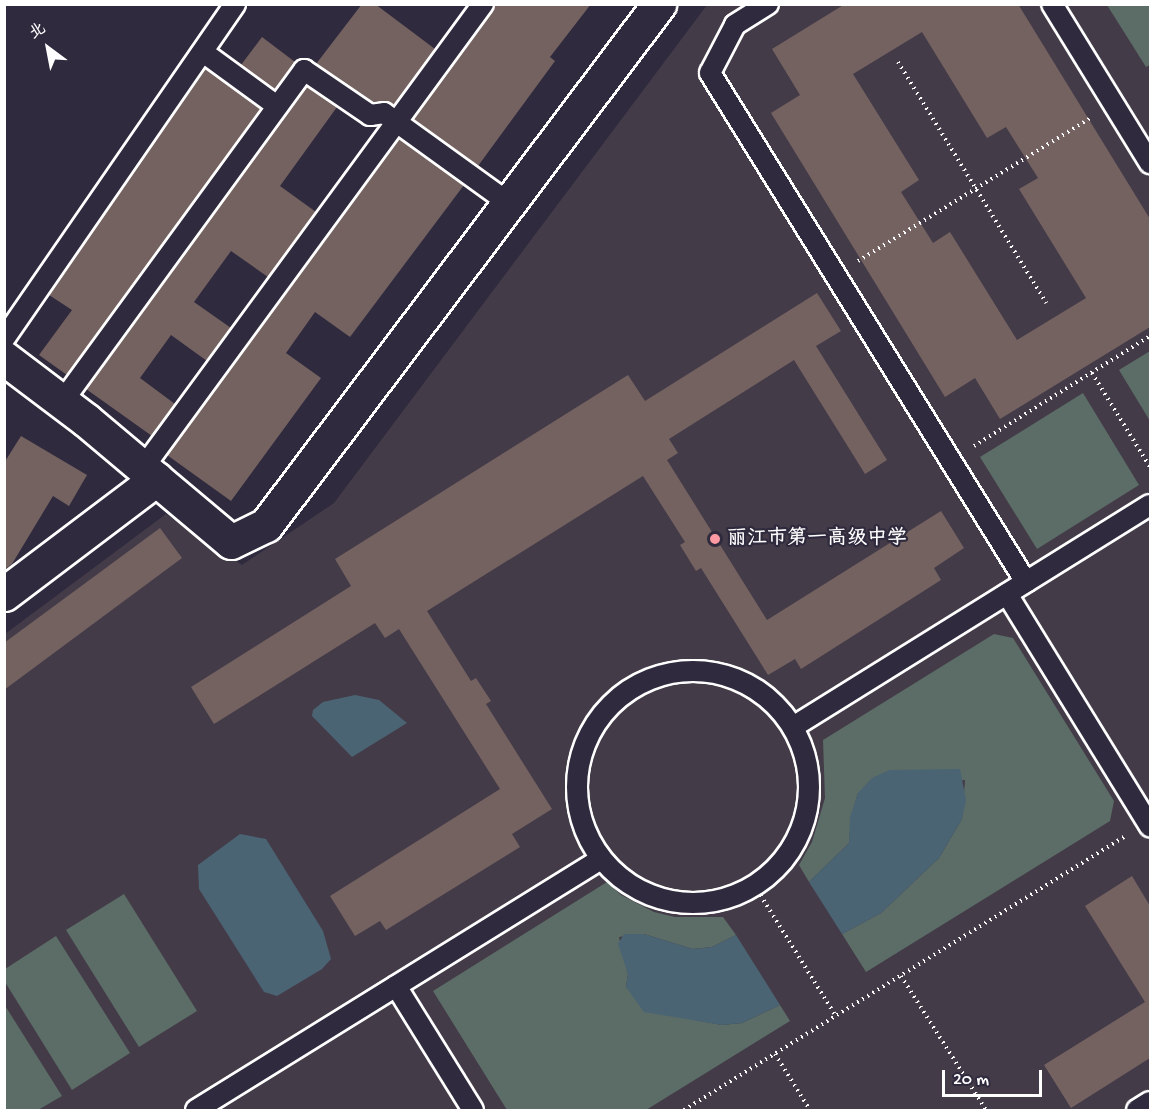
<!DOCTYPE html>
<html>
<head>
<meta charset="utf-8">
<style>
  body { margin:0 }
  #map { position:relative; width:1155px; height:1115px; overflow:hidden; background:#2f2a3d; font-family:"Gochi Hand","LXGW WenKai TC",sans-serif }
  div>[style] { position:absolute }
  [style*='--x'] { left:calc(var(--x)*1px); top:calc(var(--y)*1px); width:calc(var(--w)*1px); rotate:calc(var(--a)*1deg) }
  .built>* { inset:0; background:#443b48 }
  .green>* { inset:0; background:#5b6d66 }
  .water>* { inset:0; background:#4b6474 }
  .building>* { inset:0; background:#746261 }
  .path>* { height:4px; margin-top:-2px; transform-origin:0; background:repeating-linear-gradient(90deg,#fff 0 1.5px,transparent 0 6px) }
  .roads { filter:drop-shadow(2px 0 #fff) drop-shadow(-2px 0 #fff) drop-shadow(0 2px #fff) drop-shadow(0 -2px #fff) }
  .service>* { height:20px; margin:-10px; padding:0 10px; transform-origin:10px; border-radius:10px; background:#2f2a3d }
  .service>.ring { margin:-10px; padding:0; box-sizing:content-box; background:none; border:20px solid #2f2a3d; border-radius:50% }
  .minor>* { height:33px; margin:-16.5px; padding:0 16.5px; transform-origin:16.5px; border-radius:16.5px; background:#2f2a3d }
  .tertiary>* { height:33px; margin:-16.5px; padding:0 16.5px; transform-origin:16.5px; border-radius:16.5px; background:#2f2a3d }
  .dots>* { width:16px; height:16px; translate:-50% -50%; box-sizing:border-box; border:3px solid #2f2a3d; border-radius:50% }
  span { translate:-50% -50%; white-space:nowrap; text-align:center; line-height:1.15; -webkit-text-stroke:4.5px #2f2a3d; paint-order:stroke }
  .poi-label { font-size:20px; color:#fff; font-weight:700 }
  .left { translate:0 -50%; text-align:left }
  .frame { position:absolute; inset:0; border:6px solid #fff; pointer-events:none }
  .north { position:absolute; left:18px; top:18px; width:60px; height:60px; -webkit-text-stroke:4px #2f2a3d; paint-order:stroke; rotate:328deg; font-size:16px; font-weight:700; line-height:24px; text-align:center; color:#fff }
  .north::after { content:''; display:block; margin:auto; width:21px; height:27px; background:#fff; clip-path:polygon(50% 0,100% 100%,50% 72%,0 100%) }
  .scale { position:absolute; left:942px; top:1070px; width:100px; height:27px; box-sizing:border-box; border:3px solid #fff; border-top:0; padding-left:8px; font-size:18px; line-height:21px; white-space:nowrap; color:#fff; -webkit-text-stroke:4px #2f2a3d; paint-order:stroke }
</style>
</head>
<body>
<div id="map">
  <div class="built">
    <i style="clip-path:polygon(707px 5px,1150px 5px,1150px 1110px,5px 1110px,5px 634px,166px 514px,242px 565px,334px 503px)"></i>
  </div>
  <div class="green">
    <i style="clip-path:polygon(1107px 5px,1150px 5px,1150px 65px,1146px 67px)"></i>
    <i style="clip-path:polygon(1150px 351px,1150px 421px,1119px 370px)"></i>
    <i style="clip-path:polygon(1083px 393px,1139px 485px,1037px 549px,980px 457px)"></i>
    <i style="clip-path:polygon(994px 634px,1013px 638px,1114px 801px,1110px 821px,866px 972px,842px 934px,881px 913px,939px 858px,962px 819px,965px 780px,858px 793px,851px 817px,849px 843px,809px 882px,799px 865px,812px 842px,825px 798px,823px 740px)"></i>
    <i style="clip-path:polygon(607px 882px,621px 895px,654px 912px,675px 917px,723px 917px,736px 935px,712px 947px,693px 949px,644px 934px,619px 937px,628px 974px,626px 987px,695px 1020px,722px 1025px,742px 1023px,780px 1005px,790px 1021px,646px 1110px,507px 1110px,433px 991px)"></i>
    <i style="clip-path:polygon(124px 894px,197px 1011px,139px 1047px,66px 930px)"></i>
    <i style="clip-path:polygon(56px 936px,130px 1053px,72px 1090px,5px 982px,5px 969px)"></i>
    <i style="clip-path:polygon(4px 1004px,62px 1096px,38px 1110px,5px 1110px)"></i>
  </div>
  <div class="water">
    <i style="clip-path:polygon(355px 695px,379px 700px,407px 723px,352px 757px,312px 716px,313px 710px,323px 702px)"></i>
    <i style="clip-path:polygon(960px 769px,966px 800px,962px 819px,939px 858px,881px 913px,842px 934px,809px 882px,849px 843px,850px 817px,858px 793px,872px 778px,890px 770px)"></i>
    <i style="clip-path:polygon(240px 834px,266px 839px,323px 931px,331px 959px,322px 969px,277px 996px,264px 992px,199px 889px,198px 865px)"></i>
    <i style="clip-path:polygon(624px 934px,644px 934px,693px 949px,712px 947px,736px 935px,780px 1005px,742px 1023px,722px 1025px,644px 1012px,626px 987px,628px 974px,618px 944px)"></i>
  </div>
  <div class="building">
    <i style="clip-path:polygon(362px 4px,375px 4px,435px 49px,394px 105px,373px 102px,316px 64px)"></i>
    <i style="clip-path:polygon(495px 4px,591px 4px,550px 57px,555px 61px,478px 166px,413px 119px)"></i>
    <i style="clip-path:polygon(evenodd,845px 4px,1018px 4px,1150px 219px,1150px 327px,1000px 419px,975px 378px,945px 397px,771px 113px,800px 95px,772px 49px,845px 4px,922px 32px,987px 138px,1006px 127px,1038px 178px,1019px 189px,1086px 298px,1017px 340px,950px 232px,933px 243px,901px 192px,919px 180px,853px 74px,922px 32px)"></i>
    <i style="clip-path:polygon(262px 37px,295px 62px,275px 90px,241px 65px)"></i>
    <i style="clip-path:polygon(205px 68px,261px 109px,67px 375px,39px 355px,72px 310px,49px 295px)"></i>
    <i style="clip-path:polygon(307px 86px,337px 107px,280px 186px,316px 212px,268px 277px,231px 251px,194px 302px,231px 328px,207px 361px,171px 335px,140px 378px,175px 404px,152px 436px,86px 389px)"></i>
    <i style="clip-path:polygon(399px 139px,464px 185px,350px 337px,315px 312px,286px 353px,321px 378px,231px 501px,167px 455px)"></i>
    <i style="clip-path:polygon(817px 293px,841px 331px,816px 346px,887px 460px,865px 474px,794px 360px,669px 439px,678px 453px,667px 460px,767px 620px,941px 511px,964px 548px,934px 568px,941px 580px,801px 669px,795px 659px,768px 675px,701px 568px,696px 571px,680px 545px,685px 542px,643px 476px,427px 611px,471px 681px,476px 678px,491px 701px,486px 704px,552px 809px,512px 834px,520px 847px,386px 930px,380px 921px,355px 936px,330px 896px,500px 789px,399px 629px,385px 638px,375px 623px,214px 724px,191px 687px,351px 586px,335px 559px,628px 375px,645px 401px)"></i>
    <i style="clip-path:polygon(21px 436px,87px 475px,69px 506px,53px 496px,12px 564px,4px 570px,4px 463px)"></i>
    <i style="clip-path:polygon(160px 528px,182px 558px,4px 690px,4px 643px)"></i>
    <i style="clip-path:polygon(1132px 876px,1150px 906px,1150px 1058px,1071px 1108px,1044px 1065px,1145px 1002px,1085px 906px)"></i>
  </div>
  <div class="path">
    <i style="--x:898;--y:62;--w:283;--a:58.4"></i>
    <i style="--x:858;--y:261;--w:275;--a:-31.6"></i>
    <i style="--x:1092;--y:373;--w:110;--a:58.3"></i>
    <i style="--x:974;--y:446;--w:208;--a:-32"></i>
    <i style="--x:754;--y:885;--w:155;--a:58"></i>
    <i style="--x:901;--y:976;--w:159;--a:57.6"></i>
    <i style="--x:775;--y:1054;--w:66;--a:58"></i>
    <i style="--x:684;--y:1110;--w:521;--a:-31.83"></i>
  </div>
  <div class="roads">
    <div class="service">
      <i style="--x:768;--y:4;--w:39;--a:148"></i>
      <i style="--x:735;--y:25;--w:54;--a:117.5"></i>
      <i style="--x:710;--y:73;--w:599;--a:58.17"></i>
      <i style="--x:1052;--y:4;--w:187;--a:58.4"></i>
      <i style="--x:203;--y:52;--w:92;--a:36.1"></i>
      <i style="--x:4;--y:339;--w:407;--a:-55.4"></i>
      <i style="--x:62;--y:402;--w:411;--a:-53.9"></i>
      <i style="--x:304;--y:70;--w:80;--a:34.3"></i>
      <i style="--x:370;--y:115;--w:14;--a:-8"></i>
      <i style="--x:384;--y:113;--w:154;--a:35.8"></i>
      <i style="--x:143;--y:468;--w:575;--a:-53.77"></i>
      <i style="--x:1007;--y:594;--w:273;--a:58.4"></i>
      <i class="ring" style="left:577px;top:671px;width:212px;height:212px"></i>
      <i style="--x:793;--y:727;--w:420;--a:-31.9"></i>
      <i style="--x:396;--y:986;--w:146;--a:58.2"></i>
      <i style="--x:196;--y:1110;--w:476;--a:-31.8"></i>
      <i style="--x:1137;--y:1110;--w:15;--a:-32"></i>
    </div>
    <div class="minor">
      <i style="--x:4;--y:358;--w:103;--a:37.1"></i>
      <i style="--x:86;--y:420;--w:189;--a:40.1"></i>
      <i style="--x:4;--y:594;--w:191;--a:-37.1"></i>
    </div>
    <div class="tertiary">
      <i style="--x:231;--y:542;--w:39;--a:-26"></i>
      <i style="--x:266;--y:525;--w:653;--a:-52.97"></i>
    </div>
  </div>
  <div class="dots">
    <i style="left:715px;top:539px;background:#ff9aa2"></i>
  </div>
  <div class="poi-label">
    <span class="left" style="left:727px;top:539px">丽江市第一高级中学</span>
  </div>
  <div class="frame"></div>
  <div class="north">北</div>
  <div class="scale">20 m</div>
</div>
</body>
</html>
